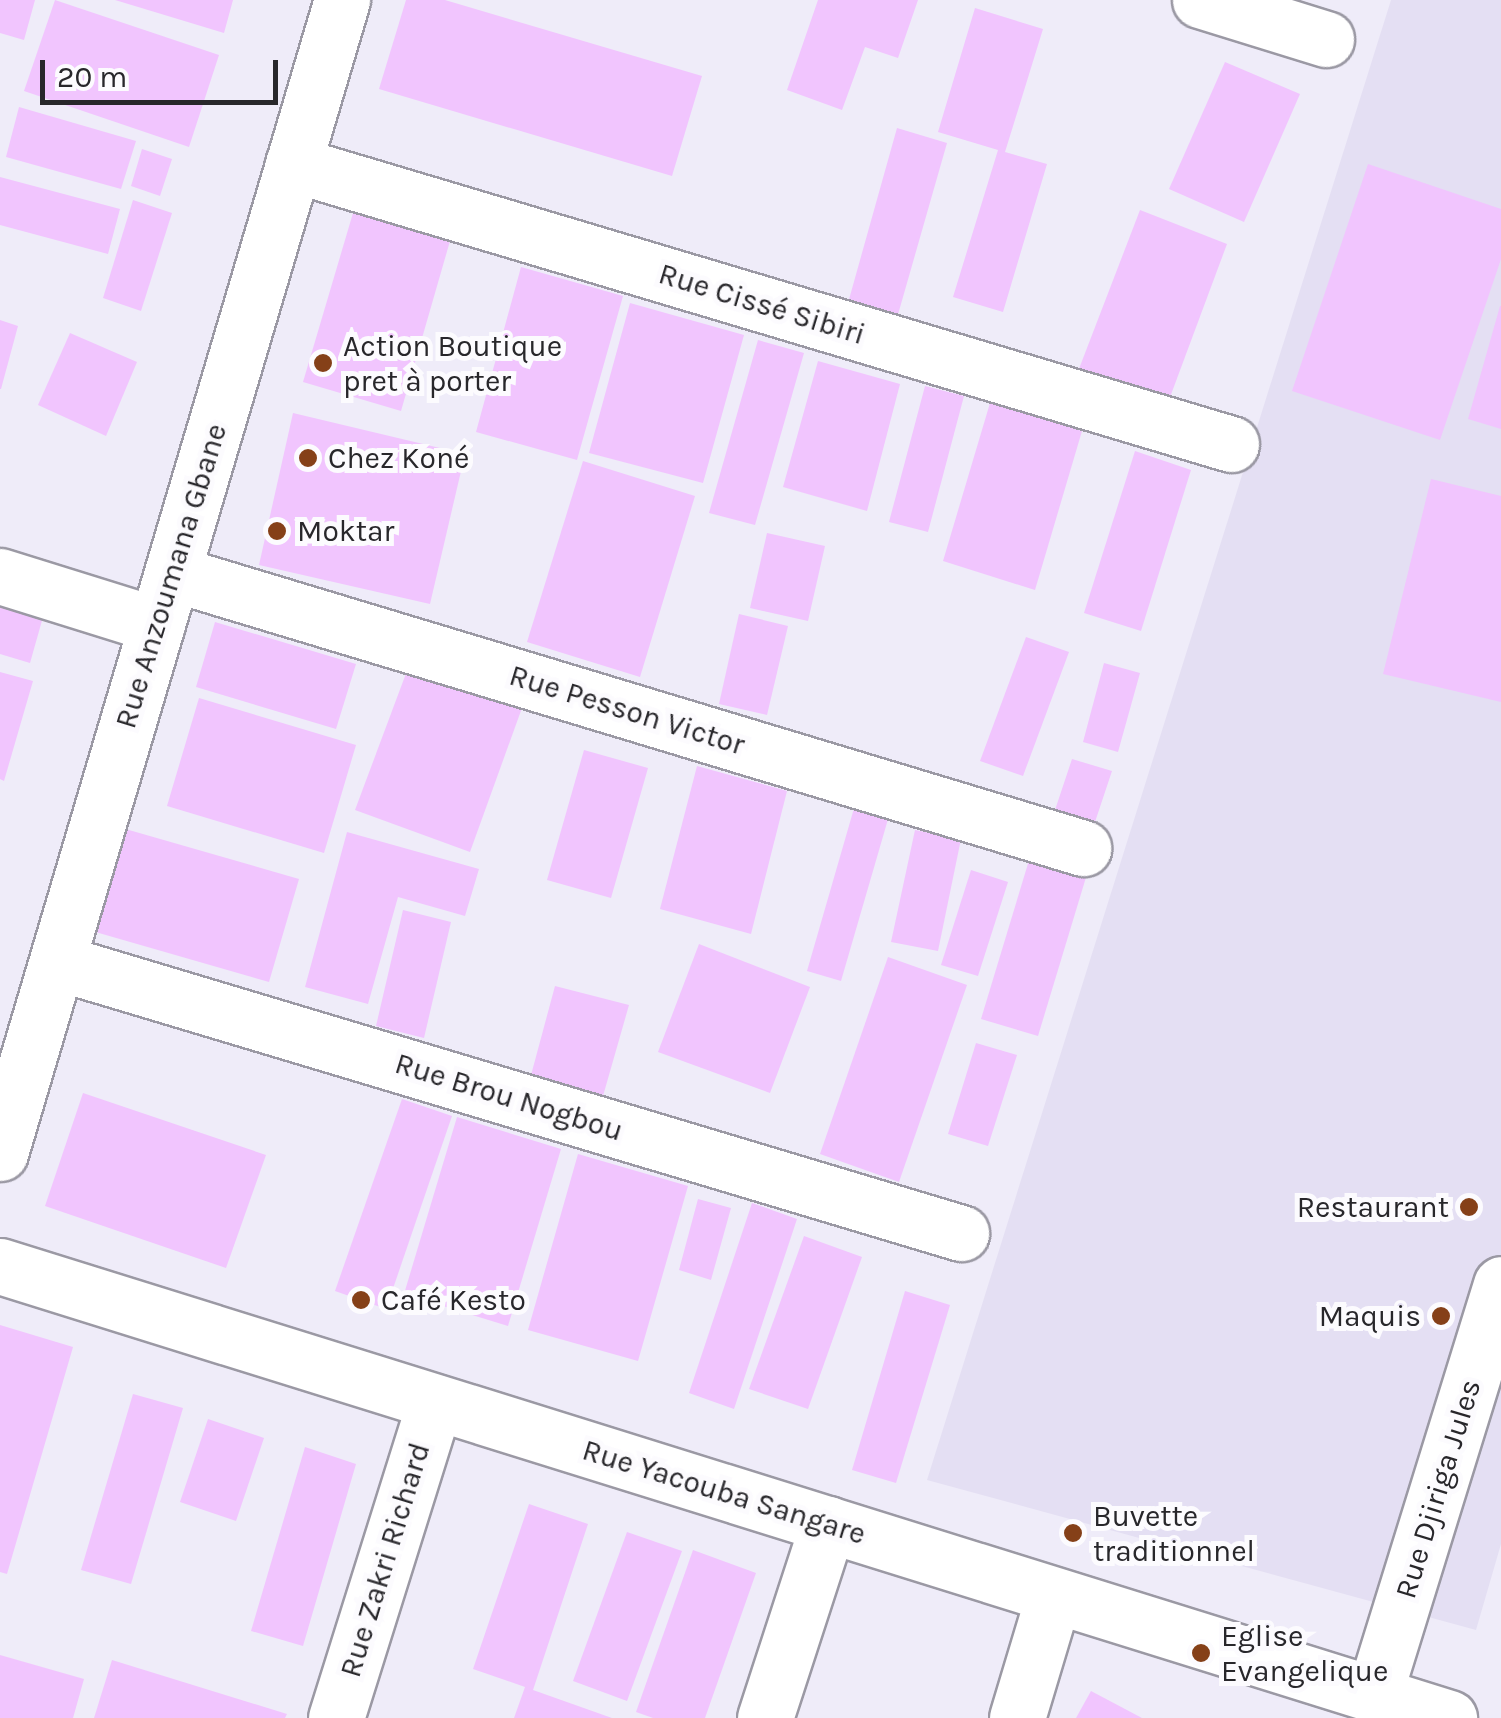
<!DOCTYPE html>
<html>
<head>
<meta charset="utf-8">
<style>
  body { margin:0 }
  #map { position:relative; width:1501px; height:1718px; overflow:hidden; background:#efecf9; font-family:Karla,sans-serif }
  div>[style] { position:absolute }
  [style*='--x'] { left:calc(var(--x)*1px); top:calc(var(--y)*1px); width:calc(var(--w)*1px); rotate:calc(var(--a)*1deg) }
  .built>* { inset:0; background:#e4dff3 }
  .building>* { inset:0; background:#f1c5fe }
  .roads { filter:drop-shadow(2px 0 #9b99a4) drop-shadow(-2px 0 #9b99a4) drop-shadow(0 2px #9b99a4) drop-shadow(0 -2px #9b99a4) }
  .street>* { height:55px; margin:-27.5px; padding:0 27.5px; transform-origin:27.5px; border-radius:27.5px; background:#fff }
  .dots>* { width:28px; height:28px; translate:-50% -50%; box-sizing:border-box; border:5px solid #fcfbfe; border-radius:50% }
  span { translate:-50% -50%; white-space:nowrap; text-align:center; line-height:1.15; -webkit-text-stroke:10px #fcfbfe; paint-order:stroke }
  .street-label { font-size:30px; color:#28272b }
  .poi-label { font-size:30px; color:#28272b }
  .left { translate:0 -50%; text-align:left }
  .right { translate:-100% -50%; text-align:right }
  .scale { position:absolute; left:40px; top:60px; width:238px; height:45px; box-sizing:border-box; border:5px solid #28272b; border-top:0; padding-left:12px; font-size:30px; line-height:35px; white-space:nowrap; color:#28272b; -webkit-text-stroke:8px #fcfbfe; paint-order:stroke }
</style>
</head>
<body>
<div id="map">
  <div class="built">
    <i style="clip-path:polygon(1391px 0,1501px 0,1501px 1544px,1476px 1630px,927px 1480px)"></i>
  </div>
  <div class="building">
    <i style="clip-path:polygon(0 0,35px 0,24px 40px,0 33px)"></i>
    <i style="clip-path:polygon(55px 0,219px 55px,189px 147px,24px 91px)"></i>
    <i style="clip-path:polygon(115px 0,233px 0,224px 33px)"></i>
    <i style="clip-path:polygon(406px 0,445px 0,702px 76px,672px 176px,379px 89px)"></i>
    <i style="clip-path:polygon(818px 0,918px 0,898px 58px,865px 47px,842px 110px,787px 90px)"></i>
    <i style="clip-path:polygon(975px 8px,1043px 29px,1005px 152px,1047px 164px,1003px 312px,953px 297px,998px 150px,938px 132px)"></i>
    <i style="clip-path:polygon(1225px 62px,1300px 94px,1244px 222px,1169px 189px)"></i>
    <i style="clip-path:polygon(19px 107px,136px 141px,121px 189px,6px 157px)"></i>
    <i style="clip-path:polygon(897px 128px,947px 143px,897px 318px,848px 303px)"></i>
    <i style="clip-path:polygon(142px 149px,172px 159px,160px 196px,131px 186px)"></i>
    <i style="clip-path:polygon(1368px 164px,1501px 209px,1501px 259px,1440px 440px,1292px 391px)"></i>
    <i style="clip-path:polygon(0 177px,120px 209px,108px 254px,0 225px)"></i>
    <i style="clip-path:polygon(133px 200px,172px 213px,141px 311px,103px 298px)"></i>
    <i style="clip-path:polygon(1140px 210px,1227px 244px,1166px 408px,1077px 374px)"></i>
    <i style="clip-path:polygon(353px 213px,450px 241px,401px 411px,303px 382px)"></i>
    <i style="clip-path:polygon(521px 267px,623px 296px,577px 460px,476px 432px)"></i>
    <i style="clip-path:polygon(630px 303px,744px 335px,703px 483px,589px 453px)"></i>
    <i style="clip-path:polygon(1500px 306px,1501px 306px,1501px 429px,1468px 419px)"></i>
    <i style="clip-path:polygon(0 320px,18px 326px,1px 389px,0 389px)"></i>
    <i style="clip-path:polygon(70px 333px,137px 362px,106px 436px,38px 405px)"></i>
    <i style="clip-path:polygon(758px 340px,804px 353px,755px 525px,709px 513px)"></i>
    <i style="clip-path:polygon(818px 361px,900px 384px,867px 511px,783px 487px)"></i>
    <i style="clip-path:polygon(925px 386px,964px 396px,928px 532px,889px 522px)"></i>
    <i style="clip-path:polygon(990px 403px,1082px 431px,1035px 590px,943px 561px)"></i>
    <i style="clip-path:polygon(293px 413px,465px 454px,430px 604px,259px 565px)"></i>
    <i style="clip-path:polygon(1135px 451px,1191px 470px,1141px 631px,1084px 613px)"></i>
    <i style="clip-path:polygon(583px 461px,695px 496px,640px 677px,527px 642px)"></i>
    <i style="clip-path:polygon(1431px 479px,1501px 496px,1501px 702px,1383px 674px)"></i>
    <i style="clip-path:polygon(767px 533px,825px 546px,808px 621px,750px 608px)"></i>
    <i style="clip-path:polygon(0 604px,43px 617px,30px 663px,0 654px)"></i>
    <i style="clip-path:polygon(739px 614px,788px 626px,767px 715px,719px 704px)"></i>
    <i style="clip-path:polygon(215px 622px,356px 664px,336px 729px,196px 687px)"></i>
    <i style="clip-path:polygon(1026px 637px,1069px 652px,1023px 776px,980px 761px)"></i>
    <i style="clip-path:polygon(414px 652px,527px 694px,470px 852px,355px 810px)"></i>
    <i style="clip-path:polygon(1104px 663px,1140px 673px,1118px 752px,1083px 742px)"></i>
    <i style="clip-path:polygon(0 672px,33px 681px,4px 781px,0 779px)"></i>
    <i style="clip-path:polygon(199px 698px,356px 745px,324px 853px,167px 806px)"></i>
    <i style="clip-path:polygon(584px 750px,648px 768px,611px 898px,547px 880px)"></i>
    <i style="clip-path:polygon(1072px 759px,1112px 771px,1094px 825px,1054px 813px)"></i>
    <i style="clip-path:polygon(697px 766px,787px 791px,751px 934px,660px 909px)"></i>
    <i style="clip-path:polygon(859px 791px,893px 802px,841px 981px,807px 971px)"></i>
    <i style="clip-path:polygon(115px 826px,299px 879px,269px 982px,85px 929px)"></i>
    <i style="clip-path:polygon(915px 830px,961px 839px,938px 951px,891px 942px)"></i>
    <i style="clip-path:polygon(347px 832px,479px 869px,465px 916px,398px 897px,368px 1004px,305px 987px)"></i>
    <i style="clip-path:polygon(1030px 857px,1087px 874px,1038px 1036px,981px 1019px)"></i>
    <i style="clip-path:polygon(971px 870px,1008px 882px,978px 976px,941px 965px)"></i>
    <i style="clip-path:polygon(403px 910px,451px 922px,424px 1038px,376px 1026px)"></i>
    <i style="clip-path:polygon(699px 944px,810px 987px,770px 1093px,658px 1052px)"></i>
    <i style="clip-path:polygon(888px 957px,967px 985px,899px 1182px,820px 1154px)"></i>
    <i style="clip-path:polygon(555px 986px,629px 1005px,599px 1110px,527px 1090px)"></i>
    <i style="clip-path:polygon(976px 1043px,1017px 1055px,988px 1146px,948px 1134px)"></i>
    <i style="clip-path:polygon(83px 1093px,266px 1155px,226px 1268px,45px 1206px)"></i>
    <i style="clip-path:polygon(402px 1099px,452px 1116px,386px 1309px,335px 1291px)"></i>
    <i style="clip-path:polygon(457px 1117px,561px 1149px,508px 1326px,404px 1294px)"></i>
    <i style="clip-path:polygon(578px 1154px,688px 1186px,638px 1361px,528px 1330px)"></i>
    <i style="clip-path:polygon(698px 1199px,731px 1208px,711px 1280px,679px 1270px)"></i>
    <i style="clip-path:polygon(752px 1203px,797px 1219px,734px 1409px,689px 1393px)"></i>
    <i style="clip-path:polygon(804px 1236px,862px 1257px,808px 1409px,749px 1389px)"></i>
    <i style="clip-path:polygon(905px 1291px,950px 1305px,896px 1483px,852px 1470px)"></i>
    <i style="clip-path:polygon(0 1325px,73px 1347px,7px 1574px,0 1572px)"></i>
    <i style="clip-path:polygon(133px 1394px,183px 1408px,131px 1584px,81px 1570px)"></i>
    <i style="clip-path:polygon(208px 1419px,264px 1438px,236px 1521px,180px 1502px)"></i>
    <i style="clip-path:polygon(305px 1447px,356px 1464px,303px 1646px,251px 1631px)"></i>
    <i style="clip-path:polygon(529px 1504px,588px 1524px,533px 1690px,612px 1718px,514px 1718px,525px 1687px,473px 1669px)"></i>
    <i style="clip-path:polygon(627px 1532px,682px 1551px,627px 1701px,573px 1681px)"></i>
    <i style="clip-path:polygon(693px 1550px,756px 1573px,705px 1718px,653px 1718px,636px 1712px)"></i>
    <i style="clip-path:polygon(0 1655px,84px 1679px,73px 1718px,0 1718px)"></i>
    <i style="clip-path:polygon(112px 1660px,287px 1714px,285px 1718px,94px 1718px)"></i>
    <i style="clip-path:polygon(1091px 1691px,1142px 1718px,1076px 1718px)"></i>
  </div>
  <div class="roads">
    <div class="street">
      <i style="--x:1200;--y:0;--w:132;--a:17.2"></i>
      <i style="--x:293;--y:164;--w:979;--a:16.62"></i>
      <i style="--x:172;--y:573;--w:952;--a:16.8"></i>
      <i style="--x:0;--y:576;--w:164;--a:17.3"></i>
      <i style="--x:57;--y:962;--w:944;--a:16.69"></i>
      <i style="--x:0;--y:1153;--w:1203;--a:-73.48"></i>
      <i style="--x:0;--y:1266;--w:1518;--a:17.32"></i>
      <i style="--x:1374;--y:1695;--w:430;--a:-72.8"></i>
      <i style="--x:336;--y:1718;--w:331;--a:-72.6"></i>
      <i style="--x:765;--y:1718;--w:204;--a:-72"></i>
      <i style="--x:1017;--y:1718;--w:128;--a:-73.3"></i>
    </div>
  </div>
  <div class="dots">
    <i style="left:323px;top:363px;background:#854018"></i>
    <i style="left:308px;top:458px;background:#854018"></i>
    <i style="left:277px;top:531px;background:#854018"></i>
    <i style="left:1469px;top:1207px;background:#854018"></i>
    <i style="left:361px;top:1300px;background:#854018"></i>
    <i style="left:1441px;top:1316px;background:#854018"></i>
    <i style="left:1073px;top:1533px;background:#854018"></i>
    <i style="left:1201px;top:1653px;background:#854018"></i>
  </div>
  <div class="street-label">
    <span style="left:762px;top:304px;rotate:17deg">Rue Cissé Sibiri</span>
    <span style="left:171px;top:576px;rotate:-73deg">Rue Anzoumana Gbane</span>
    <span style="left:627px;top:710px;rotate:17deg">Rue Pesson Victor</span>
    <span style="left:509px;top:1097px;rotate:17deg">Rue Brou Nogbou</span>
    <span style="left:1438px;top:1489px;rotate:-73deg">Rue Djiriga Jules</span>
    <span style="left:724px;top:1492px;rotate:17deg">Rue Yacouba Sangare</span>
    <span style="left:385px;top:1560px;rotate:-73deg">Rue Zakri Richard</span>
  </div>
  <div class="poi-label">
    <span class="left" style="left:343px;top:363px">Action Boutique<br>pret à porter</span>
    <span class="left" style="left:328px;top:458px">Chez Koné</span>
    <span class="left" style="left:297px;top:531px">Moktar</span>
    <span class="right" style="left:1449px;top:1207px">Restaurant</span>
    <span class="left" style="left:381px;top:1300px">Café Kesto</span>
    <span class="right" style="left:1421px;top:1316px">Maquis</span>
    <span class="left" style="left:1093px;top:1533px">Buvette<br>traditionnel</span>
    <span class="left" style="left:1221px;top:1653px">Eglise<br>Evangelique</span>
  </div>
  <div class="scale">20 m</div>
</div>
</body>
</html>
